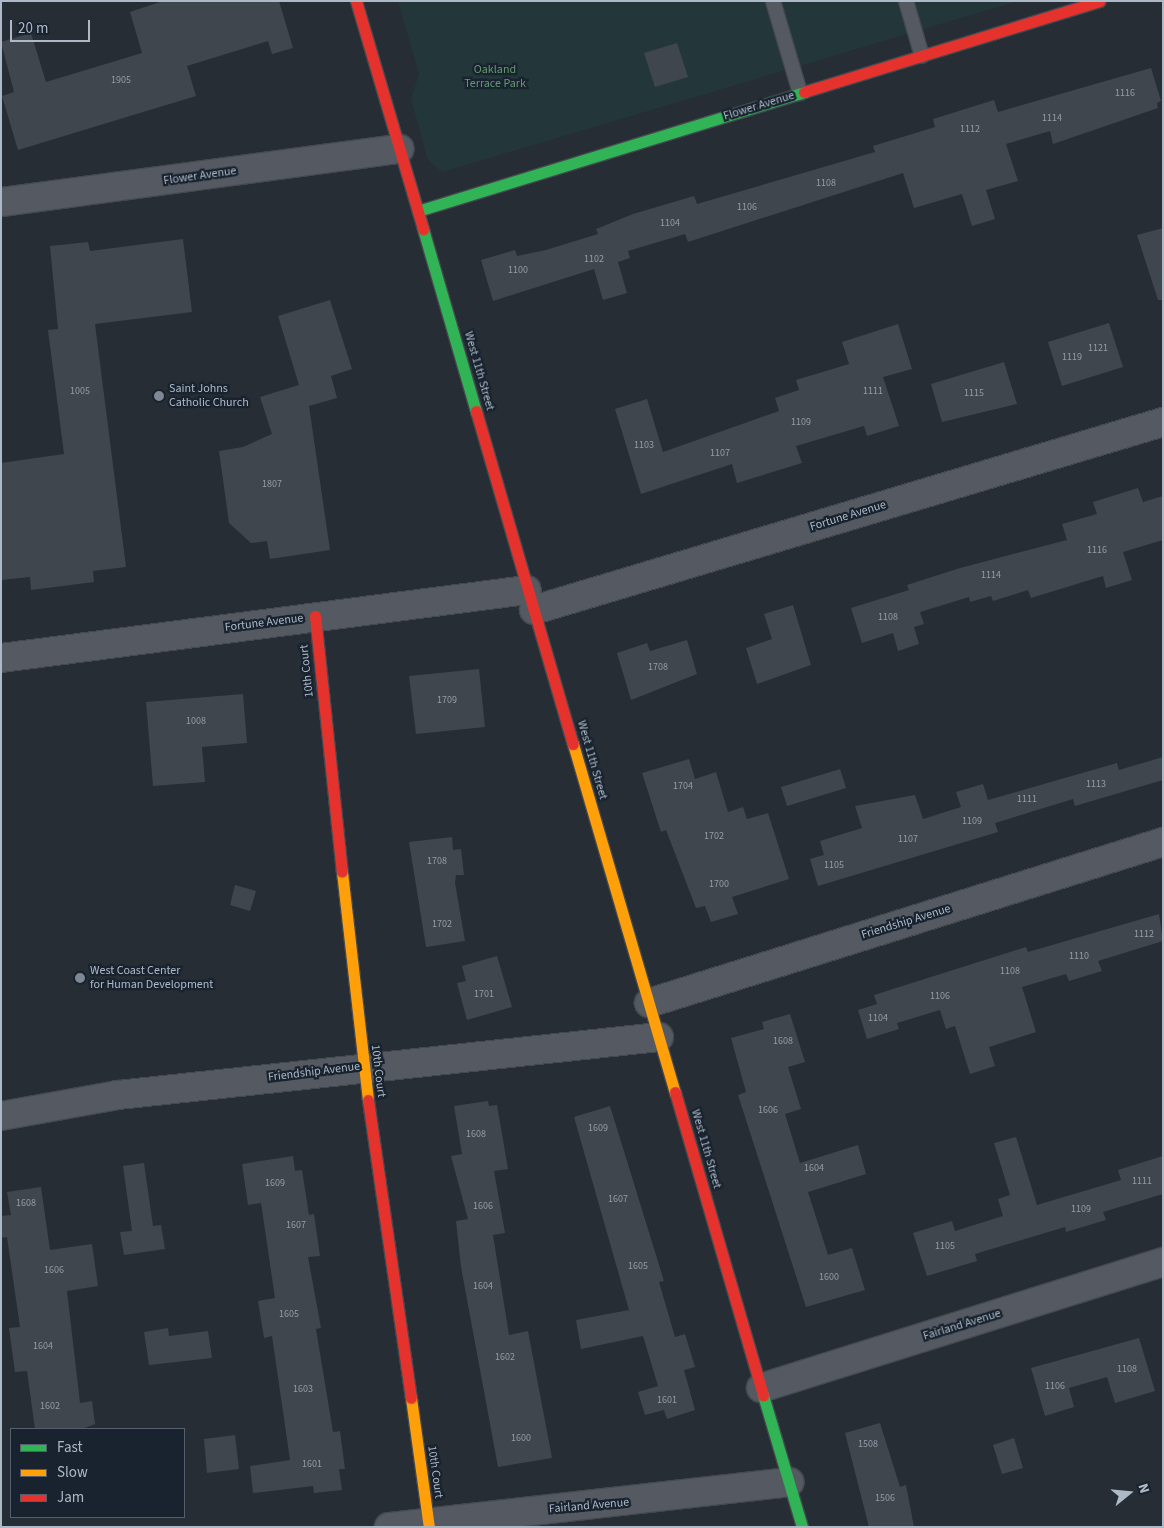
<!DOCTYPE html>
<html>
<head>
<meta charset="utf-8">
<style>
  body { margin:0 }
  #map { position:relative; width:1164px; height:1528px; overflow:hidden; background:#262d34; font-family:"Source Sans 3",sans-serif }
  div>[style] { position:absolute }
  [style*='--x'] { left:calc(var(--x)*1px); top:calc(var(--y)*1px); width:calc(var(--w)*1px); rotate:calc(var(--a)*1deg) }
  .green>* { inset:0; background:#23373a }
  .building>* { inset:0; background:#40464d }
  .roads { filter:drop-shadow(1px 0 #44494f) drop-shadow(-1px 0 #44494f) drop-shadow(0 1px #44494f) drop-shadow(0 -1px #44494f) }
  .lane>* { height:14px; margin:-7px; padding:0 7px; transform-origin:7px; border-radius:7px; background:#555a62 }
  .street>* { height:28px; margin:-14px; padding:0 14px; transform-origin:14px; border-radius:14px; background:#555a62 }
  .fast>* { height:11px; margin:-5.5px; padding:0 5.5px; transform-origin:5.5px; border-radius:5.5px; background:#30b455 }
  .slow>* { height:11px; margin:-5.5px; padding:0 5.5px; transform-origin:5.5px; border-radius:5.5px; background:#ff9f0a }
  .jam>* { height:11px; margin:-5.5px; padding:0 5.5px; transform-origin:5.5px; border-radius:5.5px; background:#e5322d }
  .dots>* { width:14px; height:14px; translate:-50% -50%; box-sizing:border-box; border:2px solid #19232f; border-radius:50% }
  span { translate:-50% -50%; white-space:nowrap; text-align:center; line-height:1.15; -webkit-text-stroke:4.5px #19232f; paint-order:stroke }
  .number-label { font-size:10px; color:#929ca8 }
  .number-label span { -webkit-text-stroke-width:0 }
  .park-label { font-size:12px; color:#64996e }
  .street-label { font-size:12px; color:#aeb9c7 }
  .poi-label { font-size:12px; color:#aeb9c7 }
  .left { translate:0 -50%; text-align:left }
  .frame { position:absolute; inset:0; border:2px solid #aeb9c7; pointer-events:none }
  .legend { position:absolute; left:10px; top:1428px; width:175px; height:90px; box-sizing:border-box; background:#19232f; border:1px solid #555f6c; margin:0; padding:6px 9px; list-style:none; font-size:15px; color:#aeb9c7 }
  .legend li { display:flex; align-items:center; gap:10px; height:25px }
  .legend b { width:25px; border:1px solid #555f6c }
  .north { position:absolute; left:1104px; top:1468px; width:50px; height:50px; -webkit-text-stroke:4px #19232f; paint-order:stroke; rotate:73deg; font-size:14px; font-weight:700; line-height:20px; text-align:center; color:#aeb9c7 }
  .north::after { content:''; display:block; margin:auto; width:18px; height:22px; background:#aeb9c7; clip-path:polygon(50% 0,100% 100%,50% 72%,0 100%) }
  .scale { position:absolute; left:10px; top:20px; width:80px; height:22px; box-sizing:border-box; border:2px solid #aeb9c7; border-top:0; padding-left:6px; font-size:15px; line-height:18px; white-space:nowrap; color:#aeb9c7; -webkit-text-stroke:4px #19232f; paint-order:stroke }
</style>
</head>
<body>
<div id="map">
  <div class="green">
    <i style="clip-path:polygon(398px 1px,1018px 1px,442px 172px,428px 160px,411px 99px,419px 74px)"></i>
  </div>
  <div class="building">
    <i style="clip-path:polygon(163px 1px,279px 1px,293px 48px,272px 54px,268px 41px,187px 66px,196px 96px,18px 150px,2px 96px,14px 92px,1px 42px,31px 33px,46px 82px,142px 53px,130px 12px)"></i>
    <i style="clip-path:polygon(677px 43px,688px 77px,655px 87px,644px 53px)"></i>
    <i style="clip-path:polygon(1151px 68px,1161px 101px,1157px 103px,1158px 108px,1053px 144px,1050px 131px,1006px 144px,1018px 181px,986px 190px,995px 219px,972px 226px,962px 194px,914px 208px,903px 173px,688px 242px,685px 234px,628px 251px,630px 258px,618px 262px,627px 293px,603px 300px,594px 269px,493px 301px,481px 260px,515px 250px,517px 256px,546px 250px,598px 234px,596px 229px,633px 214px,694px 196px,697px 204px,875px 152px,873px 146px,935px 127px,933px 119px,994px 100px,998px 112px)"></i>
    <i style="clip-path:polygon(1163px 228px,1163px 300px,1158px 300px,1137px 235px)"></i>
    <i style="clip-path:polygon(183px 239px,192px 312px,95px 324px,126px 567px,93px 571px,94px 582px,31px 590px,30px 577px,1px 580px,1px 463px,64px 454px,48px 330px,58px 329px,50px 246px,88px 242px,90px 251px)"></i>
    <i style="clip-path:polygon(330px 300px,352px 369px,331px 376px,337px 398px,309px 406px,330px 550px,270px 559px,267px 541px,251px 543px,229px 523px,219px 451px,243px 447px,272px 434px,260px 397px,299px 385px,278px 316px)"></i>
    <i style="clip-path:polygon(1109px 323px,1123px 367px,1062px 386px,1048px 342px)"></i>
    <i style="clip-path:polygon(898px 324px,912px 369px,883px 377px,899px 426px,867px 436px,864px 426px,796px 446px,802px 463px,737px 483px,732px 464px,641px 494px,615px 409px,647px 399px,663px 452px,779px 411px,775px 398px,799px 390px,796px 380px,849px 364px,842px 342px)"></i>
    <i style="clip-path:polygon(1004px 362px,1017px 404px,942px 422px,931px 384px)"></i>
    <i style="clip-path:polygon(1138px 488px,1143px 502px,1163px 496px,1163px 540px,1123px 552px,1132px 580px,1106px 588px,1103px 576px,1031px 598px,1028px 590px,993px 601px,991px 596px,970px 602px,969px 597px,920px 612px,924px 624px,914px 627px,919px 644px,898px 651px,893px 633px,862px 643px,851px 608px,909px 590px,907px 585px,960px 568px,1067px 540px,1062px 524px,1097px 514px,1093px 502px)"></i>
    <i style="clip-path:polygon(793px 605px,811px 665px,757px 684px,746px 648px,772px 639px,764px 614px)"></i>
    <i style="clip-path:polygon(687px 640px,697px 674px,631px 700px,617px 653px,647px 643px,650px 651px)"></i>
    <i style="clip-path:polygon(479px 669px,485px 727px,416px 734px,409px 676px)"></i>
    <i style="clip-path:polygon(243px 694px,247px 743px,202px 747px,205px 782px,153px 786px,146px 702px)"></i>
    <i style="clip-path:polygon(1163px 757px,1163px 780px,1075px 806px,1073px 799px,995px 823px,998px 832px,818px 886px,810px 859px,824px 855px,820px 841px,862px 828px,855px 806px,915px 795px,923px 819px,961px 807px,956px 792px,983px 784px,988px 800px,1117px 763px,1119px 770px)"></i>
    <i style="clip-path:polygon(689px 759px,695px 779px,716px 772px,728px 812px,743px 807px,747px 819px,768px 813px,789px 879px,732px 897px,738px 914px,711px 922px,705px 906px,696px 908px,666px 830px,661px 832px,642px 773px)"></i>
    <i style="clip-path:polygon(840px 769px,846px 788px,787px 806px,781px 787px)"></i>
    <i style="clip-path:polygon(452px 837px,453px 850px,461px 849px,464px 875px,456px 875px,455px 883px,465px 941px,426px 947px,409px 842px)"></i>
    <i style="clip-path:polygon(235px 885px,256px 891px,250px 911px,230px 905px)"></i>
    <i style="clip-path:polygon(1159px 914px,1163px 941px,1098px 961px,1102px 971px,1069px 981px,1066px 974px,1022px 987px,1036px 1032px,989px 1047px,995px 1066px,970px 1074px,955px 1026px,946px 1029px,940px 1010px,897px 1023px,899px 1029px,867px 1039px,858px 1010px,877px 1004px,874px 995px,1026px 947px,1028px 952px)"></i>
    <i style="clip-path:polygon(497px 956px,512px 1007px,467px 1020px,457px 983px,466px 981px,462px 966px)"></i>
    <i style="clip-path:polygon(790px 1014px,805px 1062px,788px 1067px,801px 1109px,785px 1114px,800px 1163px,858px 1145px,866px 1174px,808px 1192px,828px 1255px,852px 1248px,865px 1290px,806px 1307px,738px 1095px,746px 1092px,731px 1038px,764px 1029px,762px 1022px)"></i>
    <i style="clip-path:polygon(488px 1101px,489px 1106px,497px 1105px,508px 1169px,494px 1171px,505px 1233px,493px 1235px,509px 1335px,528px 1331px,552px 1458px,498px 1467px,461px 1267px,456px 1221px,468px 1219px,451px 1156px,462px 1154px,454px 1106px)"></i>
    <i style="clip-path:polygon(610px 1106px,664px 1281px,659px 1282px,675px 1337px,685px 1334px,695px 1367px,684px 1370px,695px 1410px,667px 1419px,664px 1410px,645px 1415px,638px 1392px,658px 1386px,643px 1336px,581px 1349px,576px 1320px,629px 1310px,574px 1117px)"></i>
    <i style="clip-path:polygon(1016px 1137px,1037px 1205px,1121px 1180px,1118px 1170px,1163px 1156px,1163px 1194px,1103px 1212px,1106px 1220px,1066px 1232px,1065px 1227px,975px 1254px,977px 1261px,927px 1276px,913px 1233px,952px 1221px,955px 1231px,1003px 1216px,998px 1199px,1010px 1195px,994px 1143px)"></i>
    <i style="clip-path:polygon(293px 1156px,295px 1171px,302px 1170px,309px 1215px,314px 1214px,320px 1256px,308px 1257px,321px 1328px,316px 1329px,333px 1432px,340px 1431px,345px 1469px,339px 1469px,342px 1490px,314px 1493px,313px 1486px,253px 1493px,250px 1466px,290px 1460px,272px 1336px,264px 1338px,258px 1301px,275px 1298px,261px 1203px,248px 1205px,242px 1164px)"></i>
    <i style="clip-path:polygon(144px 1163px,153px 1226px,161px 1225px,165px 1249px,124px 1255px,120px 1232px,132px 1231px,123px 1166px)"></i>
    <i style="clip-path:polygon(41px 1187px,50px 1250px,92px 1244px,98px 1286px,67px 1291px,80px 1403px,92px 1401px,95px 1424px,82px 1429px,35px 1429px,27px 1371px,15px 1372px,9px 1328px,20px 1327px,7px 1237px,1px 1238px,1px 1216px,11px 1215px,7px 1192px)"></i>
    <i style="clip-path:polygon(168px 1328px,169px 1336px,208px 1331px,212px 1358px,149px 1365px,144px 1332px)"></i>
    <i style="clip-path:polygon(1139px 1338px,1155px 1391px,1115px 1403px,1107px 1377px,1069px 1388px,1074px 1407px,1045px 1416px,1031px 1368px)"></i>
    <i style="clip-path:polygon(880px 1423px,900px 1487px,906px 1485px,914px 1527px,869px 1527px,845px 1433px)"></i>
    <i style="clip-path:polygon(235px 1435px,239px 1469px,207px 1473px,204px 1439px)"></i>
    <i style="clip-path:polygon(1014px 1438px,1023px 1468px,1002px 1474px,993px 1445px)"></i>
  </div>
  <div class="roads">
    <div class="lane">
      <i style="--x:773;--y:1;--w:96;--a:73.6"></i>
      <i style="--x:906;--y:1;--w:57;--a:73.8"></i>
    </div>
    <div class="street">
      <i style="--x:1;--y:202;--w:402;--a:-7.6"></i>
      <i style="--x:534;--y:610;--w:656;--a:-16.64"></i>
      <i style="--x:1;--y:658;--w:530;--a:-7.37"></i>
      <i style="--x:649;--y:1003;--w:539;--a:-17.39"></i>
      <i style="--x:1;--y:1116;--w:119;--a:-10.2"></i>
      <i style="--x:118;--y:1095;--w:544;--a:-6.12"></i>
      <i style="--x:761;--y:1388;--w:421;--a:-17.4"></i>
      <i style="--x:389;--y:1527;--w:403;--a:-6.4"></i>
    </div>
    <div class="fast">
      <i style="--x:418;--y:211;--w:404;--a:-17.1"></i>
      <i style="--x:423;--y:229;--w:190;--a:73.8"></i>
      <i style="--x:763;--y:1395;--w:138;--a:73.5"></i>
    </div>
    <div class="slow">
      <i style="--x:573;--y:744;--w:363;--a:73.7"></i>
      <i style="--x:342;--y:872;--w:229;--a:83.5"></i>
      <i style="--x:411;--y:1398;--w:130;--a:82.1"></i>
    </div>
    <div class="jam">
      <i style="--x:356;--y:1;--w:238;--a:73.6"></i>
      <i style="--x:804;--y:92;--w:309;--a:-17.1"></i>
      <i style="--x:476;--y:411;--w:347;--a:73.8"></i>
      <i style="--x:315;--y:616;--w:257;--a:84"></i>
      <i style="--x:675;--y:1092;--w:316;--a:73.8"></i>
      <i style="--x:368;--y:1100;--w:301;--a:81.8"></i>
    </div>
  </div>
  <div class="dots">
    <i style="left:159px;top:396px;background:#7e8894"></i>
    <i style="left:80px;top:978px;background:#7e8894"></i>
  </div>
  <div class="number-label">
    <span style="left:121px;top:81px">1905</span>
    <span style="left:1125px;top:94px">1116</span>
    <span style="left:1052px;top:119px">1114</span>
    <span style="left:970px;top:130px">1112</span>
    <span style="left:826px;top:184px">1108</span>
    <span style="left:747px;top:208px">1106</span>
    <span style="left:670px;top:224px">1104</span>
    <span style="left:594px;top:260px">1102</span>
    <span style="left:518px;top:271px">1100</span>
    <span style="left:1098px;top:349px">1121</span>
    <span style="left:1072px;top:358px">1119</span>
    <span style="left:80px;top:392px">1005</span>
    <span style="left:873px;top:392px">1111</span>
    <span style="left:974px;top:394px">1115</span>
    <span style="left:801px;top:423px">1109</span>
    <span style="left:644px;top:446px">1103</span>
    <span style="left:720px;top:454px">1107</span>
    <span style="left:272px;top:485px">1807</span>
    <span style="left:1097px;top:551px">1116</span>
    <span style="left:991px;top:576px">1114</span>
    <span style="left:888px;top:618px">1108</span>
    <span style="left:658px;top:668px">1708</span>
    <span style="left:447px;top:701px">1709</span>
    <span style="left:196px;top:722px">1008</span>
    <span style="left:1096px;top:785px">1113</span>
    <span style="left:683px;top:787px">1704</span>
    <span style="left:1027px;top:800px">1111</span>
    <span style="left:972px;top:822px">1109</span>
    <span style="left:714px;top:837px">1702</span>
    <span style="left:908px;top:840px">1107</span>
    <span style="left:437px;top:862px">1708</span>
    <span style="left:834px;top:866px">1105</span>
    <span style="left:719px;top:885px">1700</span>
    <span style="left:442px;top:925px">1702</span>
    <span style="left:1144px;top:935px">1112</span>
    <span style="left:1079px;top:957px">1110</span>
    <span style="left:1010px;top:972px">1108</span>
    <span style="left:484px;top:995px">1701</span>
    <span style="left:940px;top:997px">1106</span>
    <span style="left:878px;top:1019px">1104</span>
    <span style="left:783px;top:1042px">1608</span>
    <span style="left:768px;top:1111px">1606</span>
    <span style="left:598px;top:1129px">1609</span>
    <span style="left:476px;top:1135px">1608</span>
    <span style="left:814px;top:1169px">1604</span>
    <span style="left:1142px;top:1182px">1111</span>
    <span style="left:275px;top:1184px">1609</span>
    <span style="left:618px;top:1200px">1607</span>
    <span style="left:26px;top:1204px">1608</span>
    <span style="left:483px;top:1207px">1606</span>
    <span style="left:1081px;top:1210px">1109</span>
    <span style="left:296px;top:1226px">1607</span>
    <span style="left:945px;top:1247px">1105</span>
    <span style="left:638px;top:1267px">1605</span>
    <span style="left:54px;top:1271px">1606</span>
    <span style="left:829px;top:1278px">1600</span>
    <span style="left:483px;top:1287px">1604</span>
    <span style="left:289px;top:1315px">1605</span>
    <span style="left:43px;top:1347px">1604</span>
    <span style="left:505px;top:1358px">1602</span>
    <span style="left:1127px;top:1370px">1108</span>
    <span style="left:1055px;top:1387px">1106</span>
    <span style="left:303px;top:1390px">1603</span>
    <span style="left:667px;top:1401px">1601</span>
    <span style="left:50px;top:1407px">1602</span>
    <span style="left:521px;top:1439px">1600</span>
    <span style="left:868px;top:1445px">1508</span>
    <span style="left:312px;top:1465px">1601</span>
    <span style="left:885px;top:1499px">1506</span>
  </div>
  <div class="park-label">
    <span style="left:495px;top:77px">Oakland<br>Terrace Park</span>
  </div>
  <div class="street-label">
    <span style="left:759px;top:106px;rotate:-17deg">Flower Avenue</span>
    <span style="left:200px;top:176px;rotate:-8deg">Flower Avenue</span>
    <span style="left:479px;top:371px;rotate:74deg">West 11th Street</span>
    <span style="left:848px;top:516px;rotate:-17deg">Fortune Avenue</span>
    <span style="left:264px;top:623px;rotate:-7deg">Fortune Avenue</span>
    <span style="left:307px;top:671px;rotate:-96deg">10th Court</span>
    <span style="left:592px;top:760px;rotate:74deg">West 11th Street</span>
    <span style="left:906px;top:922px;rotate:-17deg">Friendship Avenue</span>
    <span style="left:378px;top:1071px;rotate:83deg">10th Court</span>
    <span style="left:314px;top:1072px;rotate:-7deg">Friendship Avenue</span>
    <span style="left:706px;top:1149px;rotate:74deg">West 11th Street</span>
    <span style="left:962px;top:1325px;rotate:-17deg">Fairland Avenue</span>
    <span style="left:435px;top:1472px;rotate:82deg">10th Court</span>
    <span style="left:589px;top:1506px;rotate:-5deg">Fairland Avenue</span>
  </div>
  <div class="poi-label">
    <span class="left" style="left:169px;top:396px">Saint Johns<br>Catholic Church</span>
    <span class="left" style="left:90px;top:978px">West Coast Center<br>for Human Development</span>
  </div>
  <div class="frame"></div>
  <ul class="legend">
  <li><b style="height:6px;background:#30b455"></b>Fast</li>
  <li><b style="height:6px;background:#ff9f0a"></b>Slow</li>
  <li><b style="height:6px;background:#e5322d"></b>Jam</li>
  </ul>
  <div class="north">N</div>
  <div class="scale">20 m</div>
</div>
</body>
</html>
